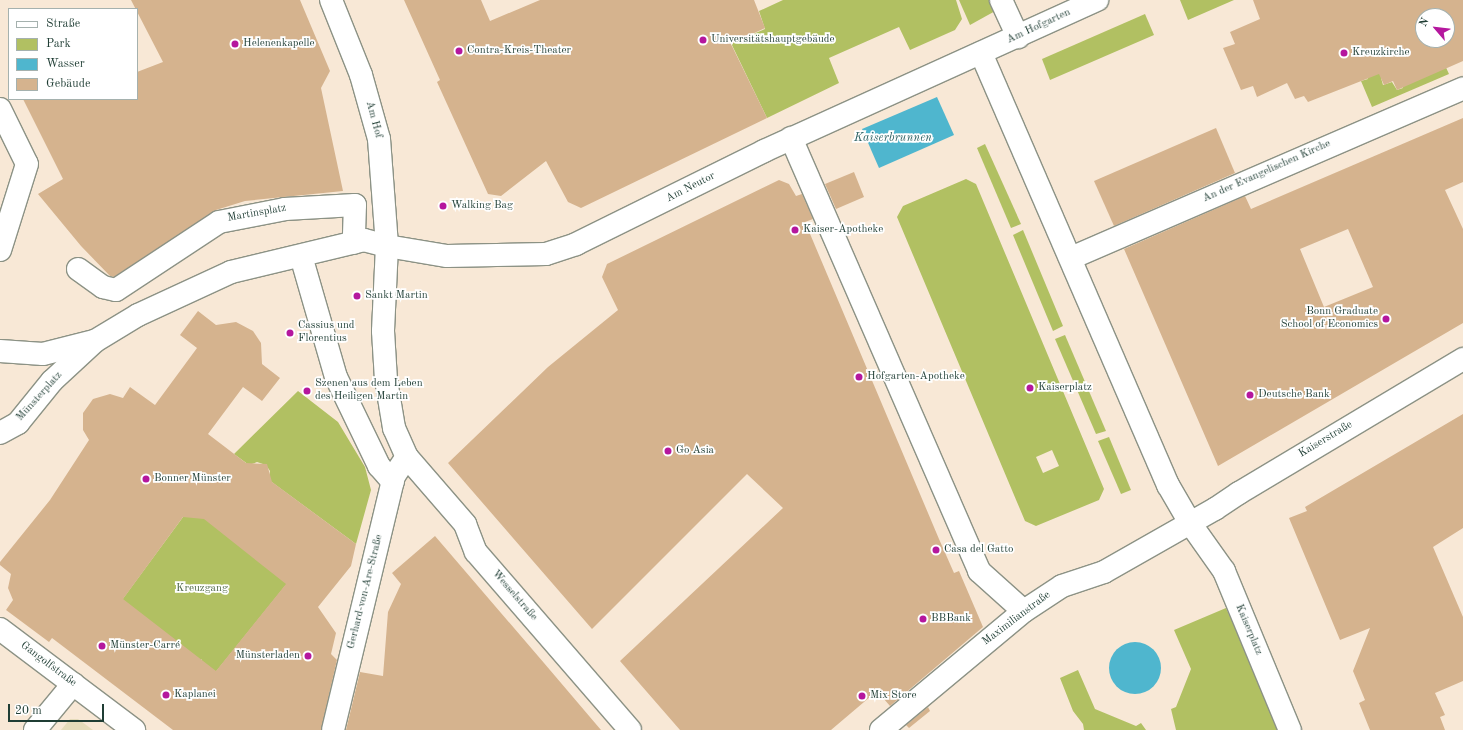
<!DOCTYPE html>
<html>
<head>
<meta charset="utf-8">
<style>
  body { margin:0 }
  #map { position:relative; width:1463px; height:730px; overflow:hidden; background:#f8e8d6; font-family:"Old Standard TT",serif }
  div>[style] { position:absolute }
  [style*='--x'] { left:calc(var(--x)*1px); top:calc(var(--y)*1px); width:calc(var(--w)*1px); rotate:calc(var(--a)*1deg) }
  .built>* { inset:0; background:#e5dbba }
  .green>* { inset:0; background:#b1c062 }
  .water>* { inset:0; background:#4fb6ce }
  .round { border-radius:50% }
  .building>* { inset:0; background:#d5b38e }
  .roads { filter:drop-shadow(1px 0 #8c9285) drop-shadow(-1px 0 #8c9285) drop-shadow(0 1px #8c9285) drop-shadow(0 -1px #8c9285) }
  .pedestrian>* { height:22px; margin:-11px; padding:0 11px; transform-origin:11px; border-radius:11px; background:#fff }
  .minor>* { height:22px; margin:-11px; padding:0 11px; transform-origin:11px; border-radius:11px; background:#fff }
  .dots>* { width:11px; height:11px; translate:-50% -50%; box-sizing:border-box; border:2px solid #fff; border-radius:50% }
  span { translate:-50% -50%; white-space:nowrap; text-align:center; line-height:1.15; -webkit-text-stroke:3.5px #fff; paint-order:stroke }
  .street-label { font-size:11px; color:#1f3d34 }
  .poi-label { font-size:11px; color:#1f3d34 }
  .left { translate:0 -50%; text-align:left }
  .right { translate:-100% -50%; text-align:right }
  .park-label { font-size:11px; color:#4b6442 }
  .water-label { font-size:12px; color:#2d6162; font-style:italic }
  .legend { position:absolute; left:8px; top:8px; width:130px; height:92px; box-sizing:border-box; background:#fff; border:1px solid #a5b1ae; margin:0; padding:5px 7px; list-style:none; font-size:12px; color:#1f3d34 }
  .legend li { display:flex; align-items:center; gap:8px; height:20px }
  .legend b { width:20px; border:1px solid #a5b1ae }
  .north { position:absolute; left:1415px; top:8px; width:40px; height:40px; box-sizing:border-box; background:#fff; border:1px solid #a5b1ae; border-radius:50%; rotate:298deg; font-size:11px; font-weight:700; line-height:16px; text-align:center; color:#1f3d34 }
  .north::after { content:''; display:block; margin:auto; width:14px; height:18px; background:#b5179e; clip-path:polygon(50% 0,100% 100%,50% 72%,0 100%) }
  .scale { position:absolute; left:8px; top:704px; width:96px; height:18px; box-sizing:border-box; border:2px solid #1f3d34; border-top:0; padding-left:5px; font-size:12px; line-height:14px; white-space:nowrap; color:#1f3d34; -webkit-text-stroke:3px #fff; paint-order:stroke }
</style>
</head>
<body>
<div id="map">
  <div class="built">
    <i style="clip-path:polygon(70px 719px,78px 719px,93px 730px,61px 730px)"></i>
  </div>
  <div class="green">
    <i style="clip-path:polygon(783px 0,956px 0,962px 19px,955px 30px,910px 50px,899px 27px,829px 58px,839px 83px,767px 118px,731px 43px,765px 29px,759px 11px)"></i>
    <i style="clip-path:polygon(959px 0,1015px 0,970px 25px)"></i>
    <i style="clip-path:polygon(1180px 0,1234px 0,1188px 20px)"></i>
    <i style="clip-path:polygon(1145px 14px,1154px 35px,1050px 80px,1042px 59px)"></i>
    <i style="clip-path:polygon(1384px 61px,1381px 78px,1383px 85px,1392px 82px,1397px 90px,1403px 88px,1400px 79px,1443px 61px,1449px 74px,1372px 107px,1361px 81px,1368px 79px,1363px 70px)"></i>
    <i style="clip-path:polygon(985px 144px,1021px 224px,1011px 228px,977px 148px)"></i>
    <i style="clip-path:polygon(evenodd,966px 179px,976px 184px,1104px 489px,1099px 500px,1036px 526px,1025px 521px,897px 217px,903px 206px,966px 179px,1052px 450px,1059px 466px,1043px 473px,1036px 457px,1052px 450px)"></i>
    <i style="clip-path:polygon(1023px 230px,1063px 326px,1053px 331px,1013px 235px)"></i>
    <i style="clip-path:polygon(1065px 335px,1106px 431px,1096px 434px,1055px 339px)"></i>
    <i style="clip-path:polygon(298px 391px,338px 422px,365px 467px,371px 490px,356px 544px,269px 480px,270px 471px,266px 465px,257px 462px,249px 465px,234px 454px)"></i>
    <i style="clip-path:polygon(1109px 437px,1131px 490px,1121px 494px,1098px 441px)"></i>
    <i style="clip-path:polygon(183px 517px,207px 517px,289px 581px,214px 674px,202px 664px,202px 659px,199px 663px,119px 604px)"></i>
    <i style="clip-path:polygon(1226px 608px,1271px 707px,1277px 730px,1176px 730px,1171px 709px,1176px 707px,1191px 669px,1174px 630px)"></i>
    <i style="clip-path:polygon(1078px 670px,1095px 709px,1136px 726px,1141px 723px,1146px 730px,1084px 730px,1083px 724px,1073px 711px,1060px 678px)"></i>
  </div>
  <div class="water">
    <i style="clip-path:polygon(937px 97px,954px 135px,879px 168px,862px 129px)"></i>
    <i class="round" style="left:1109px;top:642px;width:52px;height:52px"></i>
  </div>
  <div class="building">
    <i style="clip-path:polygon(131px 0,300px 0,330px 71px,321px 88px,343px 191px,245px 201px,216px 210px,114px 277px,110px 276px,81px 246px,38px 194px,63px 179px,23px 99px,137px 99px,137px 72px,163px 62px)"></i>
    <i style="clip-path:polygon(404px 0,481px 0,490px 21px,540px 0,754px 0,765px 28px,731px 44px,767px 118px,581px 208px,568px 202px,546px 161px,501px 196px,488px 194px,437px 82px,440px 80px)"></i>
    <i style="clip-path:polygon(evenodd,1253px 0,1463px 0,1463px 61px,1397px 90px,1393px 81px,1384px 85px,1379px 74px,1308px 102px,1304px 96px,1295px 99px,1287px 83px,1257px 97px,1253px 86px,1241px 90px,1223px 48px,1235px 44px,1230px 32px,1260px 19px,1253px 0,1423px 16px,1447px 16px,1447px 40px,1423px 40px,1423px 16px)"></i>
    <i style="clip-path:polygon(evenodd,1463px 118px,1463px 182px,1445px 190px,1463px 229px,1463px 323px,1218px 466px,1124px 249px,1245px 196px,1251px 209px,1463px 118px,1348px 229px,1373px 287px,1324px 307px,1300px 249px,1348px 229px)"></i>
    <i style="clip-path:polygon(1216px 128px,1235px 173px,1114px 226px,1094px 181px)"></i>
    <i style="clip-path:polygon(854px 172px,864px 197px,836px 209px,825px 184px)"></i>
    <i style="clip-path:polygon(779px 180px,789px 184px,796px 196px,802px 194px,813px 219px,805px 222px,939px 539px,954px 573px,959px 571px,983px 627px,890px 706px,877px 691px,831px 730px,680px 730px,620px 661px,783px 508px,747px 474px,592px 629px,448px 463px,548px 367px,618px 310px,602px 277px,607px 264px)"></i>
    <i style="clip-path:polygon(evenodd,198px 311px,216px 325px,236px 322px,253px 331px,261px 343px,262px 364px,280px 378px,262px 401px,243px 387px,208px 434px,246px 463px,267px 464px,272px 482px,356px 544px,351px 566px,318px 607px,336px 633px,331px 654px,337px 660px,321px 730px,173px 730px,52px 638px,49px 642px,6px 610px,13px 600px,8px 588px,11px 574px,0 565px,0 562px,50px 500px,89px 440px,83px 430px,83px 413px,93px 399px,110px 394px,123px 398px,130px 387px,155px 405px,197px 348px,180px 335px,198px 311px,183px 517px,204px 519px,286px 584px,216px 671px,123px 599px,183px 517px)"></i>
    <i style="clip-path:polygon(1463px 414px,1463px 528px,1433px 547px,1463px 617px,1463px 681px,1435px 693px,1445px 715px,1440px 717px,1445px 730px,1370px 730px,1359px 703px,1365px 700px,1353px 671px,1370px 628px,1340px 640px,1289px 518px,1307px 511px,1305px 507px)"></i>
    <i style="clip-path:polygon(435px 536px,544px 663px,601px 730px,346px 730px,360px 672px,383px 676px,388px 612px,401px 584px,392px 573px)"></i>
    <i style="clip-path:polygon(928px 707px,930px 711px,909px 728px,906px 725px)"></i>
  </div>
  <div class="roads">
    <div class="pedestrian">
      <i style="--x:1001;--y:0;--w:41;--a:65.3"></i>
      <i style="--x:0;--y:109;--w:61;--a:63.9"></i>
      <i style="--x:27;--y:164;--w:90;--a:107.4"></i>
      <i style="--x:791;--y:138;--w:472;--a:66.5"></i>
      <i style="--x:979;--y:571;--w:52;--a:41.9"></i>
      <i style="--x:301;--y:256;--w:126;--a:73.9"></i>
      <i style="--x:336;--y:377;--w:99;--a:64.2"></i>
      <i style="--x:379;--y:466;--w:21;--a:49"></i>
      <i style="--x:78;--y:269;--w:31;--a:36"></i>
      <i style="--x:103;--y:287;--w:13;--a:13"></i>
      <i style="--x:116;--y:290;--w:123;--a:-33.4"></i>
      <i style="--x:219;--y:222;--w:67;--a:-11.1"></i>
      <i style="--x:285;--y:209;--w:70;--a:-3.3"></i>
      <i style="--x:355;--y:205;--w:38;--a:92"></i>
      <i style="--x:0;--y:351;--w:43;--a:4"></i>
      <i style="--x:43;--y:354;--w:53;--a:-14.3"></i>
      <i style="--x:0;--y:433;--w:21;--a:-29"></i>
      <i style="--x:18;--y:423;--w:54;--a:-51"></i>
      <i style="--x:52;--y:381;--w:59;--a:-42.9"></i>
      <i style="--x:95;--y:341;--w:50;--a:-31.2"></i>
      <i style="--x:138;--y:315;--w:102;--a:-24.8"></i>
      <i style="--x:231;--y:272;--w:137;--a:-13.5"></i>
      <i style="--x:364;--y:240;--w:24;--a:15"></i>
      <i style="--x:0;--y:629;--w:168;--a:37"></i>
      <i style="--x:35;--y:730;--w:60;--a:-50.4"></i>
      <i style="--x:333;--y:730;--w:261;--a:-76.5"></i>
      <i style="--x:394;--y:476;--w:23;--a:-56"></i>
    </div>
    <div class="minor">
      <i style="--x:331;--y:0;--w:81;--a:68.2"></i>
      <i style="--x:361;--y:75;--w:66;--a:74.3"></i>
      <i style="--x:379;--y:139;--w:107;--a:85.7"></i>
      <i style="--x:387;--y:246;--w:85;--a:92.7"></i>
      <i style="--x:383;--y:331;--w:49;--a:86.5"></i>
      <i style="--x:386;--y:380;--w:49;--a:80.5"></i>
      <i style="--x:394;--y:428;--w:32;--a:66"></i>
      <i style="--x:407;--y:457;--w:89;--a:49.1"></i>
      <i style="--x:465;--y:524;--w:30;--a:69"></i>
      <i style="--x:476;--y:552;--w:235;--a:49.1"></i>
      <i style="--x:981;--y:53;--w:471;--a:66.6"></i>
      <i style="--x:1168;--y:485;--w:44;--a:59.9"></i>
      <i style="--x:1190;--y:523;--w:59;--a:54.7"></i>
      <i style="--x:1224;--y:571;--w:172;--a:67.5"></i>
      <i style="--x:387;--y:246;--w:61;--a:9.5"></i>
      <i style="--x:447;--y:256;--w:99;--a:-1.2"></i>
      <i style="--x:546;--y:254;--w:32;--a:-18"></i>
      <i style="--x:576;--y:244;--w:210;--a:-26.3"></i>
      <i style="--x:764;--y:151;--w:366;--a:-24.4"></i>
      <i style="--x:1071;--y:258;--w:427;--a:-23.4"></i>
      <i style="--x:881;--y:730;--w:186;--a:-39.8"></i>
      <i style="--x:1024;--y:611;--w:45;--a:-33.3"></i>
      <i style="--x:1062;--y:586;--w:44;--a:-18.4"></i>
      <i style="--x:1104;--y:572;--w:128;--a:-29.6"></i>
      <i style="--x:1215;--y:509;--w:29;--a:-34"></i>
      <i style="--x:1239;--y:493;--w:261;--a:-30.9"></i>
    </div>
  </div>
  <div class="dots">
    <i style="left:703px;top:40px;background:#b5179e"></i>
    <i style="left:235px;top:44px;background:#b5179e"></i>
    <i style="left:459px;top:51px;background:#b5179e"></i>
    <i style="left:1344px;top:53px;background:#b5179e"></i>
    <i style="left:443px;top:206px;background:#b5179e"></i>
    <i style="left:795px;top:230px;background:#b5179e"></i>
    <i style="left:357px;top:296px;background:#b5179e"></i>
    <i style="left:1386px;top:319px;background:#b5179e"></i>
    <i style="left:290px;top:333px;background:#b5179e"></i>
    <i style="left:859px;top:377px;background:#b5179e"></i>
    <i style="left:1030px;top:388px;background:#b5179e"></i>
    <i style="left:307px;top:391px;background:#b5179e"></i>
    <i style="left:1250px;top:395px;background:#b5179e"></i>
    <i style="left:668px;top:451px;background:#b5179e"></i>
    <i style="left:146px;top:479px;background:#b5179e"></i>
    <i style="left:936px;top:550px;background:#b5179e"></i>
    <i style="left:923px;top:619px;background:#b5179e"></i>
    <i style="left:102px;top:646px;background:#b5179e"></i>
    <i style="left:308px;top:656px;background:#b5179e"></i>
    <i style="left:166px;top:695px;background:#b5179e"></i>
    <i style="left:862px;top:696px;background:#b5179e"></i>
  </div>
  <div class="street-label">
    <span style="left:1039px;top:27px;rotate:-25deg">Am Hofgarten</span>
    <span style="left:373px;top:120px;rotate:75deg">Am Hof</span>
    <span style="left:1267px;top:172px;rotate:-24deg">An der Evangelischen Kirche</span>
    <span style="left:691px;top:188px;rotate:-27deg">Am Neutor</span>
    <span style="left:257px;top:214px;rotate:-10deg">Martinsplatz</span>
    <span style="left:40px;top:397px;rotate:-48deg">Münsterplatz</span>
    <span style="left:1326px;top:440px;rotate:-31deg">Kaiserstraße</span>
    <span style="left:366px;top:592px;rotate:-76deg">Gerhard-von-Are-Straße</span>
    <span style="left:514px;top:596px;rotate:49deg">Wesselstraße</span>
    <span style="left:1017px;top:619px;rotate:-37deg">Maximilianstraße</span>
    <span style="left:1248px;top:630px;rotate:67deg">Kaiserplatz</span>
    <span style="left:48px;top:665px;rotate:37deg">Gangolfstraße</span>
  </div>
  <div class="poi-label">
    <span class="left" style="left:711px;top:40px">Universitätshauptgebäude</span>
    <span class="left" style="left:243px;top:44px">Helenenkapelle</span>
    <span class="left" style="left:467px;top:51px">Contra-Kreis-Theater</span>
    <span class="left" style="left:1352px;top:53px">Kreuzkirche</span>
    <span class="left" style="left:451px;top:206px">Walking Bag</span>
    <span class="left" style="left:803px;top:230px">Kaiser-Apotheke</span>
    <span class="left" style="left:365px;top:296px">Sankt Martin</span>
    <span class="right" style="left:1378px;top:319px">Bonn Graduate<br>School of Economics</span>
    <span class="left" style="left:298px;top:333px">Cassius und<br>Florentius</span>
    <span class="left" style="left:867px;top:377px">Hofgarten-Apotheke</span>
    <span class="left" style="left:315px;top:391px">Szenen aus dem Leben<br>des Heiligen Martin</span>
    <span class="left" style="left:1038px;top:388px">Kaiserplatz</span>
    <span class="left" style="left:1258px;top:395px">Deutsche Bank</span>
    <span class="left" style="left:676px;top:451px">Go Asia</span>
    <span class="left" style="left:154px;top:479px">Bonner Münster</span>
    <span class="left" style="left:944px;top:550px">Casa del Gatto</span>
    <span class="left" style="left:931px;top:619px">BBBank</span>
    <span class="left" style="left:110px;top:646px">Münster-Carré</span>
    <span class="right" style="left:300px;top:656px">Münsterladen</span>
    <span class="left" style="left:174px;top:695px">Kaplanei</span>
    <span class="left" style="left:870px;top:696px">Mix Store</span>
  </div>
  <div class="park-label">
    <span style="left:202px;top:589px">Kreuzgang</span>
  </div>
  <div class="water-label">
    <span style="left:893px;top:139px">Kaiserbrunnen</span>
  </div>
  <ul class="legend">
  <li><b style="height:5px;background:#fff"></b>Straße</li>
  <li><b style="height:11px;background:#b1c062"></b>Park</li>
  <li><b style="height:11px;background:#4fb6ce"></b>Wasser</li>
  <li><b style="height:11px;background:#d5b38e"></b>Gebäude</li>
  </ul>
  <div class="north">N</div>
  <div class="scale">20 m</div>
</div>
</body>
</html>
